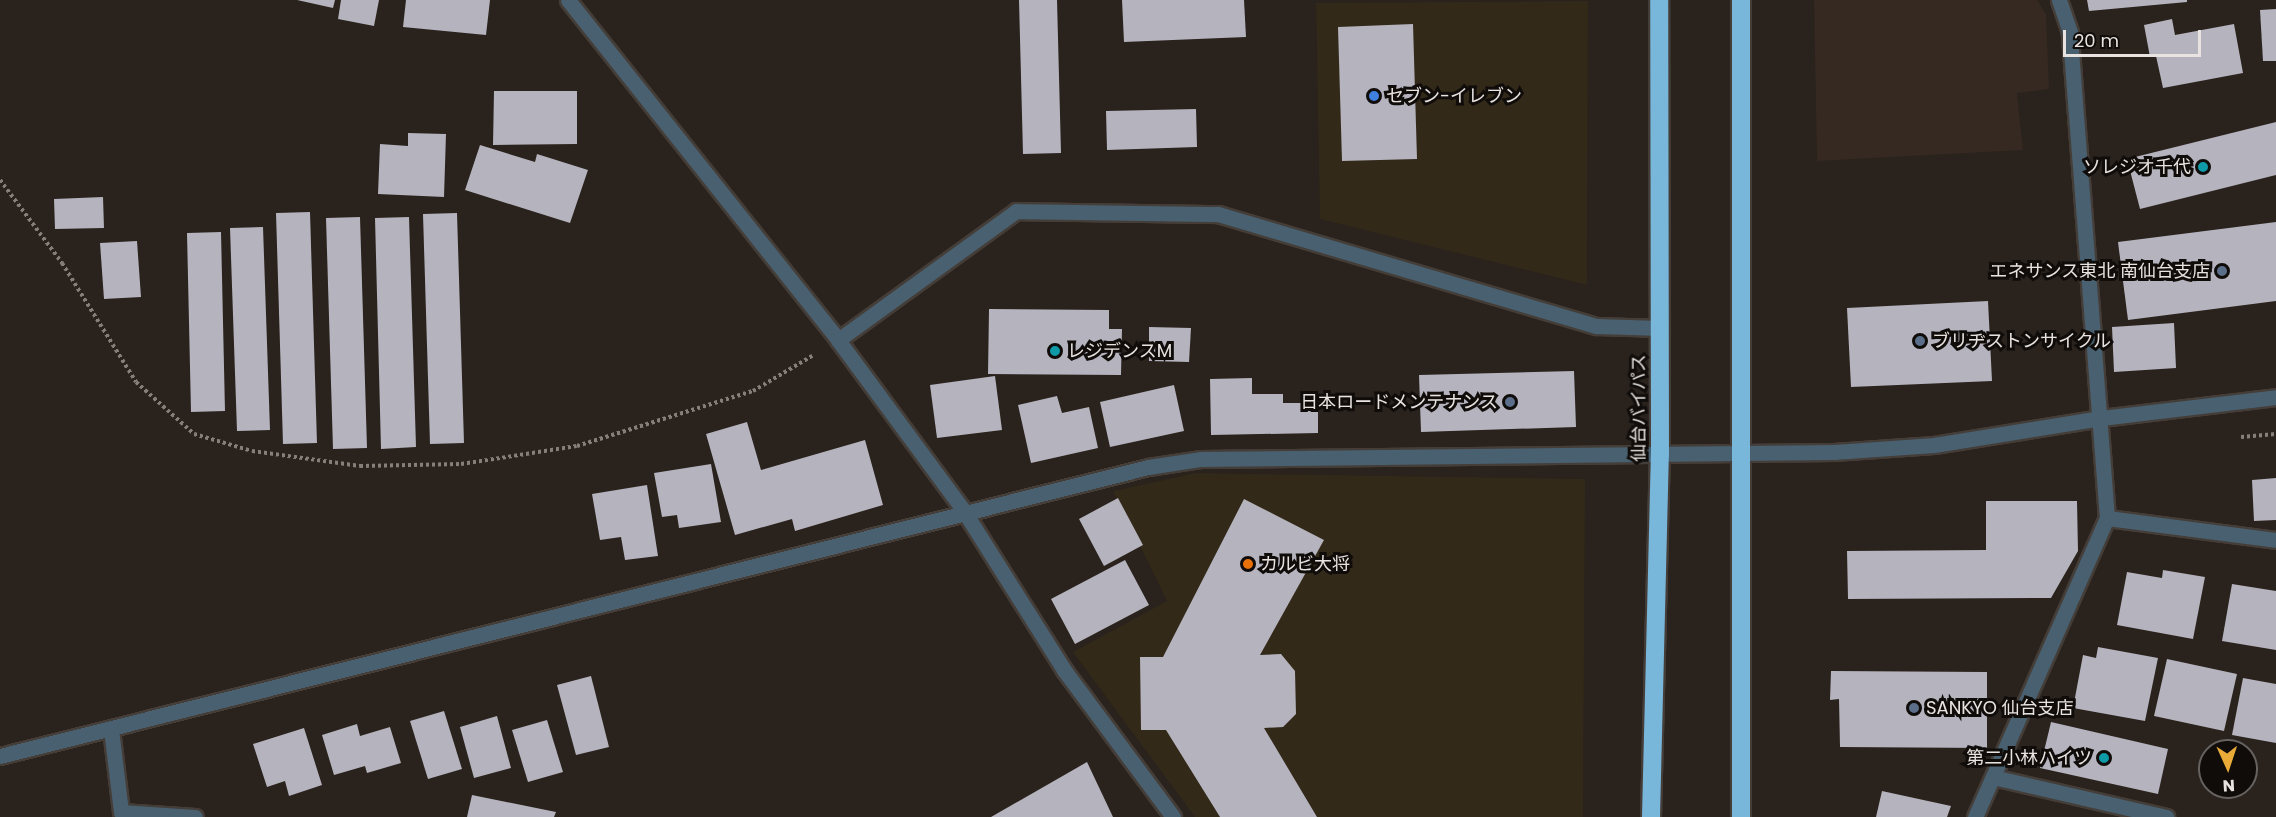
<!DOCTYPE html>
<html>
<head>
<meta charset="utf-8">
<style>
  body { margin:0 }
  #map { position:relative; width:2276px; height:817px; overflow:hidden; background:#29221d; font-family:Poppins,"Noto Sans JP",sans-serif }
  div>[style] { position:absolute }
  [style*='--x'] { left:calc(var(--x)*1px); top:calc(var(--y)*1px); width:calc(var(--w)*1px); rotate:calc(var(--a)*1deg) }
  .commercial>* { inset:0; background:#322919 }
  .built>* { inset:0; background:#362921 }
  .building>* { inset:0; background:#b5b3bd }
  .path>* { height:4px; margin-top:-2px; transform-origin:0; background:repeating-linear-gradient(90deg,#857f7b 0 3px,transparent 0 6px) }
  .roads { filter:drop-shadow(2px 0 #443d38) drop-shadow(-2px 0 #443d38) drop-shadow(0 2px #443d38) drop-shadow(0 -2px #443d38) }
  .minor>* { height:15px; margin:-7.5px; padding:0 7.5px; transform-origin:7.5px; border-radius:7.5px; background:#48606f }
  .highway>* { height:18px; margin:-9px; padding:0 9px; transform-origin:9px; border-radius:9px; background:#78b6da }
  .dots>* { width:16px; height:16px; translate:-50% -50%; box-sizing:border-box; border:3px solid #0f0c0a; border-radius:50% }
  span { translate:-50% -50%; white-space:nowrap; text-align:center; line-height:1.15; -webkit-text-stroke:6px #0f0c0a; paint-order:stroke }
  .poi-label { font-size:18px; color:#e8e3e0 }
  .left { translate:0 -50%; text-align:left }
  .right { translate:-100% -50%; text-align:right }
  .street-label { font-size:18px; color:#e8e3e0 }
  .north { position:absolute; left:2198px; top:739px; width:60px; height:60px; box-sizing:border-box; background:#0f0c0a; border:2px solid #666260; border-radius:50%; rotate:177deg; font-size:16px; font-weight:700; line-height:24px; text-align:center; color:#e8e3e0 }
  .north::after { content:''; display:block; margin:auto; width:21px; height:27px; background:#e9aa38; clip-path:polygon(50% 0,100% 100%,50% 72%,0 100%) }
  .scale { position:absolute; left:2063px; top:30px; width:138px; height:27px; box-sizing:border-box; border:3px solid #e8e3e0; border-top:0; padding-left:8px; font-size:18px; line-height:21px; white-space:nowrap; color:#e8e3e0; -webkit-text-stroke:4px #0f0c0a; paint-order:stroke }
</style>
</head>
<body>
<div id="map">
  <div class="commercial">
    <i style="clip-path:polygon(1588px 1px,1587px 285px,1320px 219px,1316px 3px)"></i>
    <i style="clip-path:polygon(1196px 473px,1585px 479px,1583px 817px,1195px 817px,1073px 652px,1167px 601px,1113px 491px)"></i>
  </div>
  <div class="built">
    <i style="clip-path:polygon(1814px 0,2037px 0,2046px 14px,2049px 89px,2017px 93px,2023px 150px,1817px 161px)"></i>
  </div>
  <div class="building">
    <i style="clip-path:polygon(297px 0,335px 0,333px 8px)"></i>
    <i style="clip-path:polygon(341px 0,379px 0,374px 26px,338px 19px)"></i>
    <i style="clip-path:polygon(406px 0,490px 0,486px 35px,403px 27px)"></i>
    <i style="clip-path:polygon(1019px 0,1057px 0,1061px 153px,1023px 154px)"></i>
    <i style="clip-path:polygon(1122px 0,1244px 0,1246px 37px,1124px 42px)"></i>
    <i style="clip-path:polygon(2087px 0,2187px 0,2187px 2px,2089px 11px)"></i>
    <i style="clip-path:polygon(2276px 9px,2276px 61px,2263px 61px,2260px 10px)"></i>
    <i style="clip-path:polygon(2172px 19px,2175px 35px,2234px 24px,2243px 73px,2163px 88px,2156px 56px,2150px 57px,2144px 25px)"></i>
    <i style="clip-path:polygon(1413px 24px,1417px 159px,1342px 161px,1338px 27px)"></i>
    <i style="clip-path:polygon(494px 91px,577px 91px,577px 144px,493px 145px)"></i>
    <i style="clip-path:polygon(1196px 109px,1197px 147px,1107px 150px,1106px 111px)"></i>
    <i style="clip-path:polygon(2276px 122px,2276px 175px,2140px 209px,2127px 159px)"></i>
    <i style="clip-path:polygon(408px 133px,446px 134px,444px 197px,378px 194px,380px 144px,408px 146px)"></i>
    <i style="clip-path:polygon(480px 145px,535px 162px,537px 154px,588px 170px,570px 223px,465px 190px)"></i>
    <i style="clip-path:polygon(103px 197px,104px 228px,55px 229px,54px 199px)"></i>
    <i style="clip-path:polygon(310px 212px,317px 443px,283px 444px,276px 213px)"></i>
    <i style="clip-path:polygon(457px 213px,464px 443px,430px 444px,423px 214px)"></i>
    <i style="clip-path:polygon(360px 217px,367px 448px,333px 449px,326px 218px)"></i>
    <i style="clip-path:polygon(409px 217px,416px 447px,381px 449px,375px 218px)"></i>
    <i style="clip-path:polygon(2276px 222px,2276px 301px,2128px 320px,2118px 242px)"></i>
    <i style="clip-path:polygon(263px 227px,270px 430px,237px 431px,230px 228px)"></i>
    <i style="clip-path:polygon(221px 232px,225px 411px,191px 412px,187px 233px)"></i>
    <i style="clip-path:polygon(137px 241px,141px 297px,104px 299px,100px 243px)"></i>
    <i style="clip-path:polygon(1988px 301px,1992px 381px,1851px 387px,1847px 308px)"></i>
    <i style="clip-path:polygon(989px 309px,1109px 310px,1109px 329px,1122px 329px,1121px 375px,988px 374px)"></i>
    <i style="clip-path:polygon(2174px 323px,2176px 368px,2114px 372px,2112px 327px)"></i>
    <i style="clip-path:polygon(1149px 327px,1191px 328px,1189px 362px,1149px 361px)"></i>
    <i style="clip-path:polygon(1574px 371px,1576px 427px,1421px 432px,1419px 375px)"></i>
    <i style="clip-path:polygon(995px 376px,1002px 430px,937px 438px,930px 385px)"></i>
    <i style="clip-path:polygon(1252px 378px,1252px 394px,1283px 394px,1283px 403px,1318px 403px,1318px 433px,1211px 435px,1210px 379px)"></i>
    <i style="clip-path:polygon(1174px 385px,1184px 431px,1110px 447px,1100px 402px)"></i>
    <i style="clip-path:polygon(1057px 396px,1062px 413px,1089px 407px,1098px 448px,1031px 463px,1018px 405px)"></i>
    <i style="clip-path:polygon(747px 422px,761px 470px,865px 440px,883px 505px,795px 531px,792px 519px,735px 535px,706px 434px)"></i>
    <i style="clip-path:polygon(711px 464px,721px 522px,679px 528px,677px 515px,662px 517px,654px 473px)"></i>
    <i style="clip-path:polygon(2276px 478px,2276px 520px,2254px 521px,2252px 480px)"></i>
    <i style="clip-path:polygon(647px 485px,658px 556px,625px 560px,621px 537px,600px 540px,592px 494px)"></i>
    <i style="clip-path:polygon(1118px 498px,1143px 545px,1104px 566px,1079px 519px)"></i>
    <i style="clip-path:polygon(1244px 499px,1324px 540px,1260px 655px,1281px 654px,1295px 671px,1296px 714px,1283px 727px,1264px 728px,1317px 817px,1220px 817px,1166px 730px,1141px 730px,1140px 657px,1163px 657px)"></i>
    <i style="clip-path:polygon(1986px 501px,2077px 501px,2078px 551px,2051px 598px,1848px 599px,1847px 551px,1986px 550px)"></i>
    <i style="clip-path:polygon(1125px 560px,1149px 605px,1075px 644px,1051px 599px)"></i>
    <i style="clip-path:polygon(2163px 570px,2205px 577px,2193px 639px,2117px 625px,2127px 572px,2162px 578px)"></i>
    <i style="clip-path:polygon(2232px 584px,2276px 591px,2276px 650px,2222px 641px)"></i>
    <i style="clip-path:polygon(2098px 647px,2158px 658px,2145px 721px,2073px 708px,2083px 655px,2096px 658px)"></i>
    <i style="clip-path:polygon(2167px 659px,2237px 674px,2224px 731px,2154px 716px)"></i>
    <i style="clip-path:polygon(1831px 671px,1987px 672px,1987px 748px,1840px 747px,1839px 699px,1830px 700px)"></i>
    <i style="clip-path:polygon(591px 676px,609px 747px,576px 755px,557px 685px)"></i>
    <i style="clip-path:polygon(2243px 678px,2276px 684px,2276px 743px,2232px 735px)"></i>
    <i style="clip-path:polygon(444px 711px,462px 769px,428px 779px,410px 721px)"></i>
    <i style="clip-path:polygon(497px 716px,511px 768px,474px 778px,460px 727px)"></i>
    <i style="clip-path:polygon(547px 720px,563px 772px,528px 782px,512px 730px)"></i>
    <i style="clip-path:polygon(2051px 722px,2168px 749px,2158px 794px,2040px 768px)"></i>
    <i style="clip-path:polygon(357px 724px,360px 736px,390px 727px,401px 763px,367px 773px,365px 766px,334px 775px,322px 735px)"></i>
    <i style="clip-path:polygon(304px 728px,322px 785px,289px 796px,285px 781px,267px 787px,253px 744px)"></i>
    <i style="clip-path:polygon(1087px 762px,1113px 817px,991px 817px)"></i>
    <i style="clip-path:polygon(1882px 791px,1951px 806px,1947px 817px,1876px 817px)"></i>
    <i style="clip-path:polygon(472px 795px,556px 812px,554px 817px,467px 817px)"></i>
  </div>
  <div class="path">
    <i style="--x:0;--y:180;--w:104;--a:53.2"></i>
    <i style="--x:62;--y:263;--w:140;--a:58.1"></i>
    <i style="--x:136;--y:382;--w:78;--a:41.9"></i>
    <i style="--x:194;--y:434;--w:60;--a:16.3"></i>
    <i style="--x:252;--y:451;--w:109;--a:7.9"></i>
    <i style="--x:360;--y:466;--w:101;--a:-1.1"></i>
    <i style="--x:461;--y:464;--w:117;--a:-8.8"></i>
    <i style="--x:577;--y:446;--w:184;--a:-17.4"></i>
    <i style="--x:753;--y:391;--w:69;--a:-30.7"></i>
    <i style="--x:2241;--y:437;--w:35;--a:-5"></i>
  </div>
  <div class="roads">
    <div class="minor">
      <i style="--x:568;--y:0;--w:434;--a:51.5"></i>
      <i style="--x:838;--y:340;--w:212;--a:53.6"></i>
      <i style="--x:964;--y:511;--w:188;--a:57.8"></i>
      <i style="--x:1064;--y:670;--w:183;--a:53.4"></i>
      <i style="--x:838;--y:340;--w:220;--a:-35.9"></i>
      <i style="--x:1016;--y:211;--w:202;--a:0.9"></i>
      <i style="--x:1218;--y:214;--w:395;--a:16.5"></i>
      <i style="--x:1597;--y:326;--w:63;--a:1.8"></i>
      <i style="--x:2107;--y:518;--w:170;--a:7.4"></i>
      <i style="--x:111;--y:729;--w:84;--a:83.1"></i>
      <i style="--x:121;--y:812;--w:74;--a:3.9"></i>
      <i style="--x:0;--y:756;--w:1184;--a:-14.13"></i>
      <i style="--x:1148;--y:467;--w:54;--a:-8.6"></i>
      <i style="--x:1201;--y:459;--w:633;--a:-0.63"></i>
      <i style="--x:1834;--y:452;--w:100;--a:-4"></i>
      <i style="--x:1934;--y:445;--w:169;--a:-9.2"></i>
      <i style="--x:2101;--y:418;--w:176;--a:-6.8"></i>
      <i style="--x:1993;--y:777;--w:178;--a:13"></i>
      <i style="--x:1975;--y:817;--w:327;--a:-66.2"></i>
      <i style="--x:2107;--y:518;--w:487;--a:-94.4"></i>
      <i style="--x:2070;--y:32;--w:34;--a:-109"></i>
    </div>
    <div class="highway">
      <i style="--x:1741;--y:0;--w:817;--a:90"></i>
      <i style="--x:1651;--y:817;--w:362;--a:-88.6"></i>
      <i style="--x:1660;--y:455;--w:455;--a:-90.1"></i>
    </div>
  </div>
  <div class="dots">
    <i style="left:1374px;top:96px;background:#3f7fe0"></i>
    <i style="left:2203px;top:167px;background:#0f9aa8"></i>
    <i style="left:2222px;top:271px;background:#5c6f8a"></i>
    <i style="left:1920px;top:341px;background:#5c6f8a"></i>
    <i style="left:1055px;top:351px;background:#0f9aa8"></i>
    <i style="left:1510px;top:402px;background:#5c6f8a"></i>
    <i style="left:1248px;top:564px;background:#e8710a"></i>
    <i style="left:1914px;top:708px;background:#5c6f8a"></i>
    <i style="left:2104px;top:758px;background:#0f9aa8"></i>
  </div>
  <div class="poi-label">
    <span class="left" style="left:1386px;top:96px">セブン-イレブン</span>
    <span class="right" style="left:2191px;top:167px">ソレジオ千代</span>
    <span class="right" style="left:2210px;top:271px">エネサンス東北 南仙台支店</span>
    <span class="left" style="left:1932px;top:341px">ブリヂストンサイクル</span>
    <span class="left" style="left:1067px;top:351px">レジデンスM</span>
    <span class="right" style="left:1498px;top:402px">日本ロードメンテナンス</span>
    <span class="left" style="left:1260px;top:564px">カルビ大将</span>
    <span class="left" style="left:1926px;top:708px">SANKYO 仙台支店</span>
    <span class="right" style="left:2092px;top:758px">第二小林ハイツ</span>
  </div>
  <div class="street-label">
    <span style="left:1639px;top:408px;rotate:-90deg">仙台バイパス</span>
  </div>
  <div class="north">N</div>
  <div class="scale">20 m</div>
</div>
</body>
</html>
